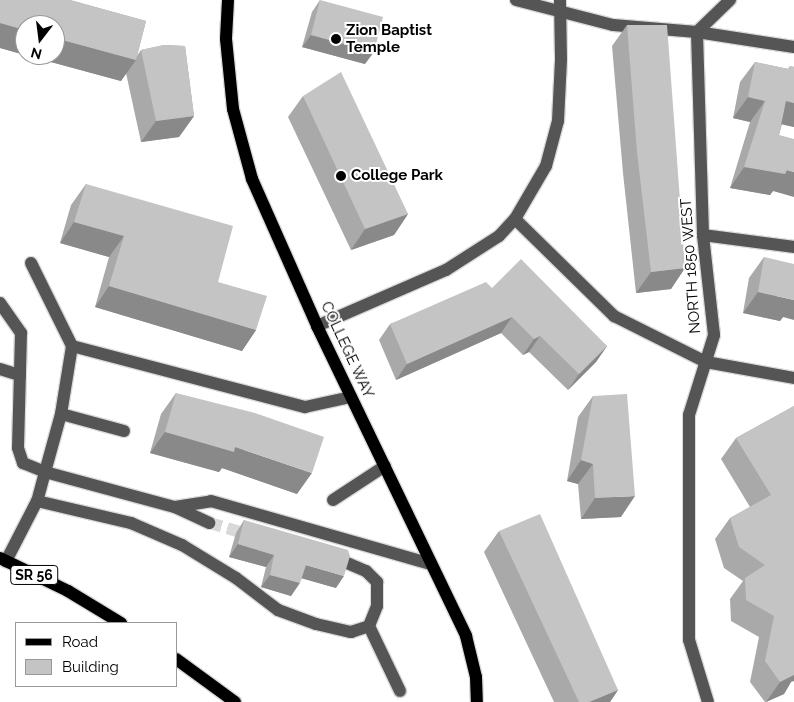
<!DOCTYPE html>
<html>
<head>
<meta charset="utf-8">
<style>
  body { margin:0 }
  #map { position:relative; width:794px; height:702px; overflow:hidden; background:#fff; font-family:Raleway,sans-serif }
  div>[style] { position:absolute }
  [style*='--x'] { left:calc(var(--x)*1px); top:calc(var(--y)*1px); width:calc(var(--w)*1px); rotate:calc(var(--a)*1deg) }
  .minor-tunnel>* { height:12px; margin-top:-6px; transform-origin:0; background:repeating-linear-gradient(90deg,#d9d9d9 0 12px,transparent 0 18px) }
  .roads { filter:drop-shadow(1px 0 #dbdbdb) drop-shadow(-1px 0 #dbdbdb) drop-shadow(0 1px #dbdbdb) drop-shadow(0 -1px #dbdbdb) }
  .minor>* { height:12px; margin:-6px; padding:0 6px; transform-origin:6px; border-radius:6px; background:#555 }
  .major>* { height:12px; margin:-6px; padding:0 6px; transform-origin:6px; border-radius:6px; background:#000 }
  .wall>* { inset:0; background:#a9a9a9 }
  .shaded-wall>* { inset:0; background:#898989 }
  .building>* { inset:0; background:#c4c4c4 }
  .dots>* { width:14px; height:14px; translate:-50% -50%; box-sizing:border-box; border:2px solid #fff; border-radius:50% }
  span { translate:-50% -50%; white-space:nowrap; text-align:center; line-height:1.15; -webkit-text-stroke:4px #fff; paint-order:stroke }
  .shield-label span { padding:1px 4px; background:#fff; border:1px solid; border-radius:4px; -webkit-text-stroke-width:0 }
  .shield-label { font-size:14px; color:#000; font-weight:700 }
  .poi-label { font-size:15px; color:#000; font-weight:700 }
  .left { translate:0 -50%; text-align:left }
  .street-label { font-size:15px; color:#000 }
  .legend { position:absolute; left:15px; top:622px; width:162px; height:65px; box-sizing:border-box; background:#fff; border:1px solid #999; margin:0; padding:6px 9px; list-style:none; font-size:15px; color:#000 }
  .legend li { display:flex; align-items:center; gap:10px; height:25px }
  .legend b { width:25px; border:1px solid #999 }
  .north { position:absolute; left:15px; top:15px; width:50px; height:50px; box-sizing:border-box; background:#fff; border:1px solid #999; border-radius:50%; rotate:195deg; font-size:14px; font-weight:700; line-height:20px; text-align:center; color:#000 }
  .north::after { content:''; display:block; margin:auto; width:18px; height:22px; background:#000; clip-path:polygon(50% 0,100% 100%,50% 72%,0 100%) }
</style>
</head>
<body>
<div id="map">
  <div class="minor-tunnel">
    <i style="--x:210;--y:523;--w:45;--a:16.8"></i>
  </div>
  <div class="roads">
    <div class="minor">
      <i style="--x:516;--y:0;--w:100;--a:14.5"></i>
      <i style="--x:613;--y:25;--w:84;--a:4.8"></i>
      <i style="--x:697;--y:32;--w:98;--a:8.8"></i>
      <i style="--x:515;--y:219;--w:139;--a:44.4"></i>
      <i style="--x:614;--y:316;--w:103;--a:26.6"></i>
      <i style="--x:706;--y:362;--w:89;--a:10.3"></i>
      <i style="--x:703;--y:235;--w:92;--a:7.5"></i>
      <i style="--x:31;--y:263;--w:93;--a:63.7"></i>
      <i style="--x:0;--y:303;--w:37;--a:55"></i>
      <i style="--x:21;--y:333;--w:115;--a:91.5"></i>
      <i style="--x:18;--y:448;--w:16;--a:72"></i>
      <i style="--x:23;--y:463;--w:24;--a:22"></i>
      <i style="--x:45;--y:472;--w:30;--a:105"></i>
      <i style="--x:37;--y:501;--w:68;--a:117.3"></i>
      <i style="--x:317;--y:326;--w:141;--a:-23.5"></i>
      <i style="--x:446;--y:270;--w:63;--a:-32.7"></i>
      <i style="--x:499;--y:236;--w:23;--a:-47"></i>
      <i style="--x:515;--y:219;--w:61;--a:-59.7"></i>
      <i style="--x:546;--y:166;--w:47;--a:-75.1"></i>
      <i style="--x:558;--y:121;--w:62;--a:-87.2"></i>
      <i style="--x:561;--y:59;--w:59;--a:-91"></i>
      <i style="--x:0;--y:369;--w:21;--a:17"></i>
      <i style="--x:61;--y:414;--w:60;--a:105.4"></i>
      <i style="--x:45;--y:472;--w:135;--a:15.1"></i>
      <i style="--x:175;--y:507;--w:38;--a:25"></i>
      <i style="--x:124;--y:431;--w:65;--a:-164.9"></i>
      <i style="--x:61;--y:414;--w:69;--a:-80.8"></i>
      <i style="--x:72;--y:346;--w:241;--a:14.7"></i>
      <i style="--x:305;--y:407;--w:47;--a:-12.3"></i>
      <i style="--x:333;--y:500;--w:62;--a:-33.2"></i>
      <i style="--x:37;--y:501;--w:97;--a:13.2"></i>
      <i style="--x:131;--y:523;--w:56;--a:23.3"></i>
      <i style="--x:182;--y:545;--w:63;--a:31.4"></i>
      <i style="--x:236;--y:578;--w:53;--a:37.3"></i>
      <i style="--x:278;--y:610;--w:40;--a:20.2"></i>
      <i style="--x:316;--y:624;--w:36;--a:13"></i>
      <i style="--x:351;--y:632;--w:19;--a:-18"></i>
      <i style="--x:175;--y:507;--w:36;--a:-9"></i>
      <i style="--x:211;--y:501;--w:229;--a:16"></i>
      <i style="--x:347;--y:563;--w:21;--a:23"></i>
      <i style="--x:366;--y:571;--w:16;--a:45"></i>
      <i style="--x:377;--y:582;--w:24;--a:90"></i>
      <i style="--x:377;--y:606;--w:22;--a:112"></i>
      <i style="--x:369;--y:626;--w:72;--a:64.5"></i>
      <i style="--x:708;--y:702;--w:65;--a:-107"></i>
      <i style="--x:689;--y:640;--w:225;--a:-90"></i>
      <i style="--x:689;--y:415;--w:84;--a:-72.6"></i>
      <i style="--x:714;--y:335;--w:101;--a:-96.3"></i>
      <i style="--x:703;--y:235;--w:203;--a:-91.7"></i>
      <i style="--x:697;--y:32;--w:46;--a:-44.1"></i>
    </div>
    <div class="major">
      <i style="--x:228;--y:0;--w:39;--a:93"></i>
      <i style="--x:226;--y:39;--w:70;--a:84.3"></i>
      <i style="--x:233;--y:109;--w:73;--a:74.8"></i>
      <i style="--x:252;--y:179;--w:161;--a:66.1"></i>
      <i style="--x:317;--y:326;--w:344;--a:64.3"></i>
      <i style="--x:466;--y:636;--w:42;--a:76.3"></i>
      <i style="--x:476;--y:677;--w:25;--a:88"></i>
      <i style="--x:0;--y:558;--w:76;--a:25.9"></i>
      <i style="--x:68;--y:591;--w:62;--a:31.1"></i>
      <i style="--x:176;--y:659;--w:73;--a:36.1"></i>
    </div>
  </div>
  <div class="wall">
    <i style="clip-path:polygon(0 0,70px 0,146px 21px,137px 56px,141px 50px,164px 45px,185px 46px,194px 116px,179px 137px,141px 142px,126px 73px,121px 81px,25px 55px,55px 55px,55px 25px,25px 25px,25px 55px,0 48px)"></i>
    <i style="clip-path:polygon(320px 0,365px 64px,302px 47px,312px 12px)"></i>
    <i style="clip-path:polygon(627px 25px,685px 268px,671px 289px,636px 293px,623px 173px,612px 46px)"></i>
    <i style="clip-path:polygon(755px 62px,788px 69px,790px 66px,794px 67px,794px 127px,782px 124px,779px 135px,773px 191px,770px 195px,730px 188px,750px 122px,733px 118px,740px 82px)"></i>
    <i style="clip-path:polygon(303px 96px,408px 214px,394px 235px,351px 250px,288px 117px)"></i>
    <i style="clip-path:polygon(86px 184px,218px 282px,256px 330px,242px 351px,95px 307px,109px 257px,60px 243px,71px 205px)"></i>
    <i style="clip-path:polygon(764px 257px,783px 317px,780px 321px,743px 313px,749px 278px)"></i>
    <i style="clip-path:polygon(492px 288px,607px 346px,596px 362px,568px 390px,529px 352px,523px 355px,501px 333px,396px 380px,379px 340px,390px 324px)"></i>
    <i style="clip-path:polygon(176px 393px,297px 494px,222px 468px,219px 472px,150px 453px,161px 414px)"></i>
    <i style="clip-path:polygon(593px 396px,621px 517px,581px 519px,578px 484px,567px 481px,578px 417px)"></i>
    <i style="clip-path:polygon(794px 406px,791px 682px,784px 694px,766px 702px,765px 702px,750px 682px,759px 637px,731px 621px,730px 599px,743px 581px,724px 568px,715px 539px,730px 518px,750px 507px,721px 459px,736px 438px)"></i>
    <i style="clip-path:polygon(244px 520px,336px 588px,302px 578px,291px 596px,261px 587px,266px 567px,229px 557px,236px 533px)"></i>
    <i style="clip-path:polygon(499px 531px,618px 690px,610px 702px,554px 702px,484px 552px)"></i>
  </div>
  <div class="shaded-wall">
    <i style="clip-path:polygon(0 23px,25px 30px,25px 55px,0 48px)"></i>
    <i style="clip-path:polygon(311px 35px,374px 52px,365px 64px,302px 47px)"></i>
    <i style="clip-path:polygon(55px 38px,136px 60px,121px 81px,25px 55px,55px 55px)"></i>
    <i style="clip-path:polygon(748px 97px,765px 101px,750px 122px,733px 118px)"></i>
    <i style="clip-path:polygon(786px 101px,794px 103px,794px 127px,771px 122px)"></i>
    <i style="clip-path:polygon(194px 116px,179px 137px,141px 142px,156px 121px)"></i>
    <i style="clip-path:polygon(744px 167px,787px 170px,794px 172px,794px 197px,773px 191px,770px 195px,730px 188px)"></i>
    <i style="clip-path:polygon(408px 214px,394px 235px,351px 250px,365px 229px)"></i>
    <i style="clip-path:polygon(74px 222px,124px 236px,109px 257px,60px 243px)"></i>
    <i style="clip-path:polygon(685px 268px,671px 289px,636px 293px,651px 272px)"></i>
    <i style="clip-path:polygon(109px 286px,256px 330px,242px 351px,95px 307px)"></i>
    <i style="clip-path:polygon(758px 292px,794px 300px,794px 320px,783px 317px,780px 321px,743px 313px)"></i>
    <i style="clip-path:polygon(512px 317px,501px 333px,396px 380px,407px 364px)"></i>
    <i style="clip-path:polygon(540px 336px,529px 352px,523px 355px,534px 339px)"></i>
    <i style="clip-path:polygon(607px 346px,596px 362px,568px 390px,579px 374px)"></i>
    <i style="clip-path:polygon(165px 432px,235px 447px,312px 473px,297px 494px,222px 468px,219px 472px,150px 453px)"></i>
    <i style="clip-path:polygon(581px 460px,593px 464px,578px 484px,567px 481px)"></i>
    <i style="clip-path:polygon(635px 496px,621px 517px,581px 519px,595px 498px)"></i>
    <i style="clip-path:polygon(238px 544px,274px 555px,266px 567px,229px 557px)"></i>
    <i style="clip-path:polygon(306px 565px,344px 576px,336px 588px,297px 577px)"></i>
    <i style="clip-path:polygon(270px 575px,300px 583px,291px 596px,261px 587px)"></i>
    <i style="clip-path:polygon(794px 672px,794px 681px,791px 682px,784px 694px,766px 702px,780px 682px)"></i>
    <i style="clip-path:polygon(618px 690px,610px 702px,589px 702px)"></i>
  </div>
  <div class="building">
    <i style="clip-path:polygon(0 0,70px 0,146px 21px,136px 60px,55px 38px,55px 25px,25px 25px,25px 30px,0 23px)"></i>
    <i style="clip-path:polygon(320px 0,383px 17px,374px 52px,311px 35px)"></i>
    <i style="clip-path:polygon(627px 25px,667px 25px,685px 268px,651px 272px,637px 152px)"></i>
    <i style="clip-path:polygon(164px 45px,185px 46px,194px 116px,156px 121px,141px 50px)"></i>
    <i style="clip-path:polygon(755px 62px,789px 69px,790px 66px,794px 67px,794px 103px,786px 101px,779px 135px,794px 139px,794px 172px,787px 170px,785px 174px,744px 167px,765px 101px,748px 97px)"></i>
    <i style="clip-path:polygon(341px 72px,408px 214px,365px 229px,303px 96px)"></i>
    <i style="clip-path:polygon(86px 184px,233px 226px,218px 282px,267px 296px,256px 330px,109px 286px,124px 236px,74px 222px)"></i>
    <i style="clip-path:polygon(764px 257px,794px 264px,794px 300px,758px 292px)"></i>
    <i style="clip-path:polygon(521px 259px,607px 346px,579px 374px,540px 336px,534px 339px,512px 317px,407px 364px,390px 324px,486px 282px,492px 288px)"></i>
    <i style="clip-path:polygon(176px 393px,255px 413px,324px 437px,312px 473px,235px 447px,234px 452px,165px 432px)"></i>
    <i style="clip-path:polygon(627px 394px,635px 496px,595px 498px,593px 464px,581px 460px,593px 396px)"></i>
    <i style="clip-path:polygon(794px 406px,794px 675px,780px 682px,765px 661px,774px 616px,746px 600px,745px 578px,765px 565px,739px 547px,730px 518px,771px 495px,736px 438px)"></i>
    <i style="clip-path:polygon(540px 514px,618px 690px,589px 702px,579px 702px,499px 531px)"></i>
    <i style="clip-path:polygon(244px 520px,348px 550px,350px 556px,344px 576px,306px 565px,300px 583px,270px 575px,274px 555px,238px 544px)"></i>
  </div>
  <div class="dots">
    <i style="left:336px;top:39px;background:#000"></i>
    <i style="left:341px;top:176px;background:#000"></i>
  </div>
  <div class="shield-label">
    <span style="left:34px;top:575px">SR 56</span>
  </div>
  <div class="poi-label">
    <span class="left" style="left:346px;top:39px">Zion Baptist<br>Temple</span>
    <span class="left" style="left:351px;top:176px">College Park</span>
  </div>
  <div class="street-label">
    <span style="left:691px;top:266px;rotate:-94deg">NORTH 1850 WEST</span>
    <span style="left:347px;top:350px;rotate:65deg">COLLEGE WAY</span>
  </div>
  <ul class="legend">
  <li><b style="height:6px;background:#000"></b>Road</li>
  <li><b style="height:14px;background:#c4c4c4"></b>Building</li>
  </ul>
  <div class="north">N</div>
</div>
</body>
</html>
